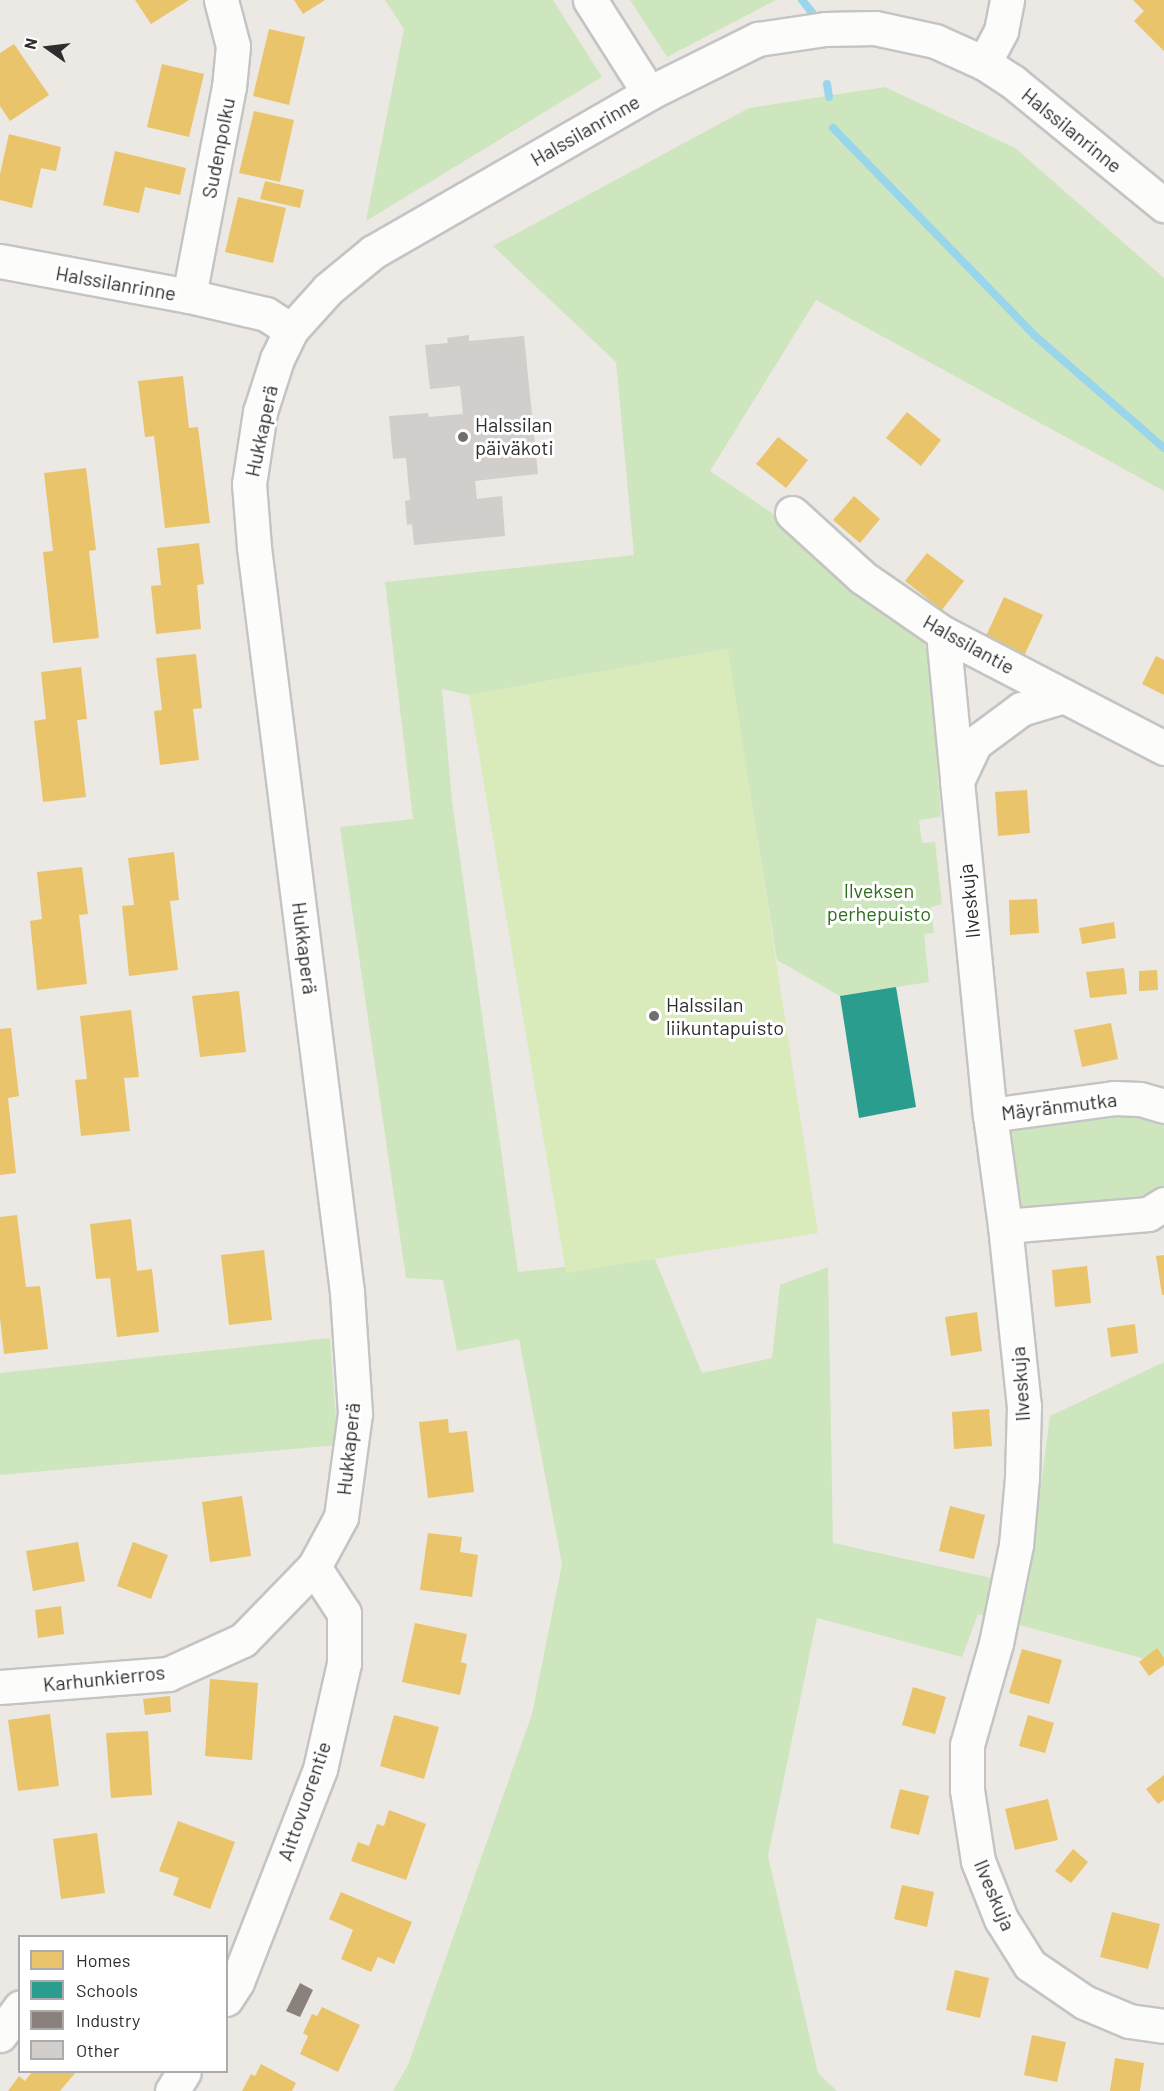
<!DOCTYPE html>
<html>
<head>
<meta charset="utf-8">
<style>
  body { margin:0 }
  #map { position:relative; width:1164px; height:2091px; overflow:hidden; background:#ece8e4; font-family:Barlow,sans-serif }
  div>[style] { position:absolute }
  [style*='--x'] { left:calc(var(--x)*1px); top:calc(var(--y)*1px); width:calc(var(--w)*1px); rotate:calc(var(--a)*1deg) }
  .green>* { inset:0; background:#cee6be }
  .pitch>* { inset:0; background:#d9eabb }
  .homes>* { inset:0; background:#e9c46a }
  .schools>* { inset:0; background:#2a9d8f }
  .industry>* { inset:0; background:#8a817c }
  .stream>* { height:8px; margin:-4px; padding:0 4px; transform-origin:4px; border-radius:4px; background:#99d6ec }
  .building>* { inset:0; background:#d1cecb }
  .roads { filter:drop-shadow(2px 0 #c5c4c5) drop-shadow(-2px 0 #c5c4c5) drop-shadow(0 2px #c5c4c5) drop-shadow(0 -2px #c5c4c5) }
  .minor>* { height:33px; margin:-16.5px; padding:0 16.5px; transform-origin:16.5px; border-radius:16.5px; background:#fcfcfb }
  .dots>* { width:16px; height:16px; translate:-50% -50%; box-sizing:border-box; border:3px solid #fff; border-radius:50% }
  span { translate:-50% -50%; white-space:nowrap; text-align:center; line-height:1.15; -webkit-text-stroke:6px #fff; paint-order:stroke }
  .street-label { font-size:20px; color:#2e2e2e }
  .poi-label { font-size:20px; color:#2e2e2e }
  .left { translate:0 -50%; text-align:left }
  .park-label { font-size:20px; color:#2c6e1b }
  .legend { position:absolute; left:18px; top:1935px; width:210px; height:138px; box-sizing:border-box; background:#fff; border:2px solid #ababab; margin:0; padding:8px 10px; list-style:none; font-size:18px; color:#2e2e2e }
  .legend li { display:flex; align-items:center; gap:12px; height:30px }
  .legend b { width:30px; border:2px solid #ababab }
  .north { position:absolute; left:18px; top:18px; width:60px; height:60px; -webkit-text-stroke:4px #fff; paint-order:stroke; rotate:284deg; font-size:16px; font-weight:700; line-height:24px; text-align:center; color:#2e2e2e }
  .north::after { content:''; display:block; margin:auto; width:21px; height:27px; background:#2e2e2e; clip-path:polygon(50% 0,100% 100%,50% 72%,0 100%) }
</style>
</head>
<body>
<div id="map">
  <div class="green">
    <i style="clip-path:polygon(385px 0,553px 0,602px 77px,366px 221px,404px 29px)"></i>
    <i style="clip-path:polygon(630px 0,776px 0,667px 57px)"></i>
    <i style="clip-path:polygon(885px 87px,1015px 148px,1164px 278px,1164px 491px,816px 300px,710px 471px,822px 547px,921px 634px,929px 656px,941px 817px,919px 820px,922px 843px,935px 842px,942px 904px,931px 907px,934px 933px,924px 934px,929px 982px,840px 996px,777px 960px,727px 649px,469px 695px,442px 689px,452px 801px,518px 1272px,654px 1257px,702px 1373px,772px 1358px,780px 1285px,828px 1267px,833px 1543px,1028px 1586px,1050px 1416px,1164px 1362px,1164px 1664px,978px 1614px,962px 1657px,817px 1618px,768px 1856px,818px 2073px,837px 2091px,393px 2091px,408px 2065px,532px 1714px,562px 1564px,519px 1339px,457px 1351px,443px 1280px,406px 1278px,340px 827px,413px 819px,385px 582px,634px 555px,616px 362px,493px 246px,749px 108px)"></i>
    <i style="clip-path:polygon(1164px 1106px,1164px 1204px,1005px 1226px,990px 1115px)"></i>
    <i style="clip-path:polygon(330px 1338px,338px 1445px,0 1475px,0 1373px)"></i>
  </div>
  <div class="pitch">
    <i style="clip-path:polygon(728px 649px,818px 1233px,566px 1273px,469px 695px)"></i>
  </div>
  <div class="homes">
    <i style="clip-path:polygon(135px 0,189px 0,151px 24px)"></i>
    <i style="clip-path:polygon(294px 0,325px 0,303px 14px)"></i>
    <i style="clip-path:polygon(1133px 0,1164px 0,1164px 51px,1134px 21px,1144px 11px)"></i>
    <i style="clip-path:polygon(269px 29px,305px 37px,289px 105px,253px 96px)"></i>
    <i style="clip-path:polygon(14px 44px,49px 95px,10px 121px,0 106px,0 53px)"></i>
    <i style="clip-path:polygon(162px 64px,204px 74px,189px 137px,147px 127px)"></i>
    <i style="clip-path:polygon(254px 111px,294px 120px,280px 182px,239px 173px)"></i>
    <i style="clip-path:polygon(9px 134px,61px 147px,56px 171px,41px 168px,32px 208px,0 200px,0 174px)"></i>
    <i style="clip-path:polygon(115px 151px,186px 168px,180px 195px,145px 187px,139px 213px,103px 205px)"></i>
    <i style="clip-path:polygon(265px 181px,304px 190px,300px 208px,260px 199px)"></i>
    <i style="clip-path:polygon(238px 197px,286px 208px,273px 263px,225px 252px)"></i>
    <i style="clip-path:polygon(183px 376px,189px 428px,198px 427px,210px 523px,165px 528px,154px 436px,145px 437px,138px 381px)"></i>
    <i style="clip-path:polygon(907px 412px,941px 440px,921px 466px,886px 438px)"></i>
    <i style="clip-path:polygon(778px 437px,808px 460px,786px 488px,756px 464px)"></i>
    <i style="clip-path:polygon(86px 468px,96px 550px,89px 551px,99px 638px,53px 643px,43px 552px,53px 551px,44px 473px)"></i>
    <i style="clip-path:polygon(854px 496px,880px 519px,860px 543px,833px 520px)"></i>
    <i style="clip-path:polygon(199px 543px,204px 584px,197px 585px,201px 629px,156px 634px,151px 586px,161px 585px,157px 548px)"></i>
    <i style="clip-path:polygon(927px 553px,964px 581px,942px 610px,905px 581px)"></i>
    <i style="clip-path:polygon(1004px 597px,1043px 615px,1024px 656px,985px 638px)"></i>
    <i style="clip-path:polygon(196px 654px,202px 708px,193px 709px,199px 760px,160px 765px,154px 711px,162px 710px,156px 658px)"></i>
    <i style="clip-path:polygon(1156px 656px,1164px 660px,1164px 695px,1142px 684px)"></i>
    <i style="clip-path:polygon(81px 667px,87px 719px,77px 720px,86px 797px,43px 802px,34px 721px,46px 719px,41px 672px)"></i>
    <i style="clip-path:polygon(1027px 790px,1030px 833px,998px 836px,995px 792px)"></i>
    <i style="clip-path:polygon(174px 852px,179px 900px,170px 901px,178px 970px,129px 976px,122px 906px,134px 905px,128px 858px)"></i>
    <i style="clip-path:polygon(82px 867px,88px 914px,79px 915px,87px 984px,37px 990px,30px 921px,42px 919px,37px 872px)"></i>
    <i style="clip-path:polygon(1037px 899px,1039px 933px,1010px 935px,1009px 900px)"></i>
    <i style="clip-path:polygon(1114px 922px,1116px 938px,1082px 944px,1079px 928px)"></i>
    <i style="clip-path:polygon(1124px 968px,1127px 994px,1090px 998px,1086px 972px)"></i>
    <i style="clip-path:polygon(1157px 970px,1158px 990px,1139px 991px,1139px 971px)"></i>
    <i style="clip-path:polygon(239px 991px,246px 1052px,200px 1057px,192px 996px)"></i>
    <i style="clip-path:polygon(131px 1010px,139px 1077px,124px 1078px,130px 1131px,81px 1136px,75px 1080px,87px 1079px,80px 1016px)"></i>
    <i style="clip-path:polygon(1111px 1023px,1118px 1059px,1082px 1067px,1074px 1030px)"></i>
    <i style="clip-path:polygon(11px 1028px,19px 1096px,8px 1098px,16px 1173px,0 1175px,0 1029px)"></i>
    <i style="clip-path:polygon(17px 1215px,26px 1287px,40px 1286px,48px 1349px,4px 1354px,0 1318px,0 1217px)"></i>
    <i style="clip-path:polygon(131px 1219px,137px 1271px,152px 1269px,159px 1332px,117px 1337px,110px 1278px,96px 1279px,90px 1224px)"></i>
    <i style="clip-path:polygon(264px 1250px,272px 1320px,229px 1325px,221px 1255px)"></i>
    <i style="clip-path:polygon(1164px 1255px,1164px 1295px,1162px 1295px,1156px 1256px)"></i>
    <i style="clip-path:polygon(1087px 1266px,1091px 1303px,1055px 1307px,1052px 1270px)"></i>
    <i style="clip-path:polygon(977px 1312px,982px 1351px,951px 1356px,945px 1317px)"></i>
    <i style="clip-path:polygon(1135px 1324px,1138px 1353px,1111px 1357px,1107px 1328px)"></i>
    <i style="clip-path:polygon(989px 1409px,992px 1446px,954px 1449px,952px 1412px)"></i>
    <i style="clip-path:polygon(448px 1419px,449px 1433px,467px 1431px,474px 1492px,428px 1498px,419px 1422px)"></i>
    <i style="clip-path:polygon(242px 1496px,251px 1556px,210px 1562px,202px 1502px)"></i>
    <i style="clip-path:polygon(950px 1506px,985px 1515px,974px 1559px,939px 1551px)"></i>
    <i style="clip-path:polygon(428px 1533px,462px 1537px,460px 1552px,478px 1555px,472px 1597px,420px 1590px)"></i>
    <i style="clip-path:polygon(78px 1542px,85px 1581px,33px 1591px,26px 1551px)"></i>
    <i style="clip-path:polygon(133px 1542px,168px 1555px,151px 1599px,117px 1586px)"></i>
    <i style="clip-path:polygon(61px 1606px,64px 1634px,38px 1638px,35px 1610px)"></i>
    <i style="clip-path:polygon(415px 1623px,467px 1634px,461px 1662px,467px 1664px,460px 1695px,402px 1682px)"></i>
    <i style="clip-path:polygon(1157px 1648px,1164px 1658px,1164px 1665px,1149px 1676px,1139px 1662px)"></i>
    <i style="clip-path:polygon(1022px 1649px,1062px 1660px,1049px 1704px,1009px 1693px)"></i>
    <i style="clip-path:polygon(210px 1679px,258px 1683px,252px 1760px,205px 1756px)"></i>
    <i style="clip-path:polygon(913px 1687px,946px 1697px,935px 1734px,902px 1725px)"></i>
    <i style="clip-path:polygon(170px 1696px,171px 1712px,145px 1715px,143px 1699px)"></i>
    <i style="clip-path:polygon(50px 1714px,59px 1786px,18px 1791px,8px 1720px)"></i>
    <i style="clip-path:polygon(394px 1715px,439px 1727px,424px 1779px,380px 1766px)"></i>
    <i style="clip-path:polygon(1028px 1715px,1054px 1723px,1045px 1753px,1019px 1746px)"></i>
    <i style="clip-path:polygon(148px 1731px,152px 1795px,111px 1798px,106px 1733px)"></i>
    <i style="clip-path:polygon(1164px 1775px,1164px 1800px,1158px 1804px,1146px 1789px)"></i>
    <i style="clip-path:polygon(900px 1789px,929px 1796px,919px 1835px,890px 1828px)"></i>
    <i style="clip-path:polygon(1048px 1799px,1058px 1840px,1015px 1850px,1005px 1809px)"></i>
    <i style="clip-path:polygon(389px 1810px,426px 1824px,406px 1880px,351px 1861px,358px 1842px,369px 1846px,377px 1824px,384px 1826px)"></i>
    <i style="clip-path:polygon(178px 1821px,235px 1842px,210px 1909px,173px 1895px,179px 1878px,159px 1871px)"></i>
    <i style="clip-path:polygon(97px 1833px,105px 1893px,61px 1899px,53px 1839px)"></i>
    <i style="clip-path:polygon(1073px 1849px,1088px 1862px,1071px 1883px,1055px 1871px)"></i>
    <i style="clip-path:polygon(902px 1885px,934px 1892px,927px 1927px,894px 1919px)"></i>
    <i style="clip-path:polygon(341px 1892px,412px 1922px,394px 1964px,378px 1957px,371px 1972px,341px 1959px,353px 1930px,329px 1919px)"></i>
    <i style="clip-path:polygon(1112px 1912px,1160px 1924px,1148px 1969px,1100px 1957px)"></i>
    <i style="clip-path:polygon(955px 1970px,989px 1978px,980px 2018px,946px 2010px)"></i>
    <i style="clip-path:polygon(322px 2007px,360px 2025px,338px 2072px,300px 2054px,308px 2036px,303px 2033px,312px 2014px,317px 2016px)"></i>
    <i style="clip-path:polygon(1032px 2035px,1066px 2042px,1057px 2082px,1024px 2075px)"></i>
    <i style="clip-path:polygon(1115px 2058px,1144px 2063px,1140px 2091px,1110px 2091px)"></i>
    <i style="clip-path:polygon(261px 2064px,296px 2083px,292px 2091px,242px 2091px,251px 2074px,255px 2076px)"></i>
    <i style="clip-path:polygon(32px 2072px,76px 2072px,60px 2091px,8px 2091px,19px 2076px,25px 2081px)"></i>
  </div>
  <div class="schools">
    <i style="clip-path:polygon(896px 987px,916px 1107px,859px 1118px,840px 996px)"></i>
  </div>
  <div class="industry">
    <i style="clip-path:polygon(300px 1983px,313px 1990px,300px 2017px,286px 2011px)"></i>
  </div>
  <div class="stream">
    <i style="--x:802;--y:0;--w:26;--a:51"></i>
    <i style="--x:827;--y:84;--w:13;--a:81"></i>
    <i style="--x:833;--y:128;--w:289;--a:45.8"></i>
    <i style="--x:1034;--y:335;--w:172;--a:41"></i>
  </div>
  <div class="building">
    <i style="clip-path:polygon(469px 335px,469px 341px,524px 336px,538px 474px,475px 481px,477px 499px,502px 496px,505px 536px,414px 545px,412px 524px,407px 525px,405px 501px,410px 500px,406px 458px,393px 459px,389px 416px,428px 413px,429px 417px,463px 414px,460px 386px,430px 389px,425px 345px,448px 343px,447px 338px)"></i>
  </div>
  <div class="roads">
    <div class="minor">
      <i style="--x:590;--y:0;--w:110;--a:57.6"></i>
      <i style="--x:984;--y:63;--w:36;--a:-62"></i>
      <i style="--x:1001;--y:31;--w:32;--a:-79"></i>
      <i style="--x:0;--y:261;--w:192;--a:10.5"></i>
      <i style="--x:189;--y:296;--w:79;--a:13.2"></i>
      <i style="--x:266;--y:314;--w:30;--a:33"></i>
      <i style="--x:189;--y:296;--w:213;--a:-79.2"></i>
      <i style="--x:229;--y:87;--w:41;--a:-84.4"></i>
      <i style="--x:233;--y:46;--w:48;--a:-104.6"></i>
      <i style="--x:792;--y:513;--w:95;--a:42.4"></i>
      <i style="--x:862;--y:577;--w:98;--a:34.7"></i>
      <i style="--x:943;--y:633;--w:249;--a:27.5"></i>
      <i style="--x:943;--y:633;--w:147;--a:84.5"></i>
      <i style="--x:1064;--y:696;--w:45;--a:163.2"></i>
      <i style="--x:1021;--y:709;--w:57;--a:143.5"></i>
      <i style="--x:975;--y:743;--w:42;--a:115.3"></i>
      <i style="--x:957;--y:781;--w:336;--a:84.4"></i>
      <i style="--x:990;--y:1115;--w:112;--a:82.3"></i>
      <i style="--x:1005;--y:1226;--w:181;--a:84"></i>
      <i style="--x:1024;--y:1406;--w:72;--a:91.6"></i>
      <i style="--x:1022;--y:1478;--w:67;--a:95.1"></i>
      <i style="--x:1016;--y:1545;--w:100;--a:101.5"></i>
      <i style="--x:996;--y:1643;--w:106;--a:105.9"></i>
      <i style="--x:967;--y:1745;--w:45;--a:90"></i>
      <i style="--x:967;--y:1790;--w:72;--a:81.2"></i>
      <i style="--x:978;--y:1861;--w:62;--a:68.4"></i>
      <i style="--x:1001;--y:1919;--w:54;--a:57.8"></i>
      <i style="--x:1030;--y:1965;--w:65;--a:34.4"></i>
      <i style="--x:1084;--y:2002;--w:49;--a:22.9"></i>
      <i style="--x:1129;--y:2021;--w:35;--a:8"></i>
      <i style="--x:990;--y:1115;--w:125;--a:-7.8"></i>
      <i style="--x:1114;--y:1098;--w:26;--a:2"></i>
      <i style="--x:1140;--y:1099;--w:25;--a:16"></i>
      <i style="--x:1005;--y:1226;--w:144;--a:-4.8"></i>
      <i style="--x:1148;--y:1214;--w:19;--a:-32"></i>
      <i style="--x:0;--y:1687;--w:169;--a:-4.4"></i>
      <i style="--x:168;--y:1674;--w:82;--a:-24.4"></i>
      <i style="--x:243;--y:1640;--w:102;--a:-45.8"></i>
      <i style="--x:314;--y:1567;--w:57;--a:-61.6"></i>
      <i style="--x:341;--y:1517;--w:105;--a:-82.3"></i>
      <i style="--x:355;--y:1413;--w:121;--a:-93.8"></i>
      <i style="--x:347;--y:1292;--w:751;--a:-97.12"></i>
      <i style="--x:254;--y:547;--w:63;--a:-94.5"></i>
      <i style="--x:249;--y:484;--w:73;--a:-81.3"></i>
      <i style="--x:260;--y:412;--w:56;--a:-72.2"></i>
      <i style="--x:277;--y:359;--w:32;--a:-64"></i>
      <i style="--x:291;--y:330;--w:55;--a:-47.9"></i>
      <i style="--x:328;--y:289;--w:58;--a:-39.4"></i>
      <i style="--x:373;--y:252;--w:319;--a:-29.9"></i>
      <i style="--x:649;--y:93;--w:122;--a:-26.4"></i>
      <i style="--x:758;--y:39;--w:68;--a:-8.5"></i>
      <i style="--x:825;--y:29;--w:50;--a:-1.1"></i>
      <i style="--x:875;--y:28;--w:61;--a:12.2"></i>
      <i style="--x:935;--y:41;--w:54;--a:24.2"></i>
      <i style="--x:984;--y:63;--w:35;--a:33"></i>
      <i style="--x:1013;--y:82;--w:195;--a:39.2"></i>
      <i style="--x:226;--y:1999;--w:20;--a:-57"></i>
      <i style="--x:237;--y:1982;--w:229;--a:-68.7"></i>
      <i style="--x:320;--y:1769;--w:109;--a:-77.2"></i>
      <i style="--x:344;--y:1663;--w:50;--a:-90"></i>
      <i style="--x:344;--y:1613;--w:55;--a:-123.1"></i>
      <i style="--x:0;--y:2035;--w:34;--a:-54"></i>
      <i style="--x:172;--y:2091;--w:22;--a:-58"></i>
    </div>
  </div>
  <div class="dots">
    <i style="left:463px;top:437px;background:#706f6e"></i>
    <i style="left:654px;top:1016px;background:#706f6e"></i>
  </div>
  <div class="street-label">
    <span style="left:585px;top:130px;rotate:-30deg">Halssilanrinne</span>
    <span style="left:1072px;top:130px;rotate:39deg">Halssilanrinne</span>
    <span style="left:218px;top:148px;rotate:-79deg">Sudenpolku</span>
    <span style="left:116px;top:283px;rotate:10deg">Halssilanrinne</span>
    <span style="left:261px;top:431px;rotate:-78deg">Hukkaperä</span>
    <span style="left:969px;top:644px;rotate:29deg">Halssilantie</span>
    <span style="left:969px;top:901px;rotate:-96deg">Ilveskuja</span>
    <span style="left:305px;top:948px;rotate:83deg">Hukkaperä</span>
    <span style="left:1059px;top:1106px;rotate:-7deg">Mäyränmutka</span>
    <span style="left:1020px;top:1384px;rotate:-94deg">Ilveskuja</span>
    <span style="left:348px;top:1449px;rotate:-84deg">Hukkaperä</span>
    <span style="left:104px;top:1678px;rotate:-6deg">Karhunkierros</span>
    <span style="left:304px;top:1801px;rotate:-71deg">Aittovuorentie</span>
    <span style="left:995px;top:1895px;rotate:67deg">Ilveskuja</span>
  </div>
  <div class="poi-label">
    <span class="left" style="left:475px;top:436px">Halssilan<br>päiväkoti</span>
    <span class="left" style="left:666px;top:1016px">Halssilan<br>liikuntapuisto</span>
  </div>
  <div class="park-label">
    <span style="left:879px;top:902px">Ilveksen<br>perhepuisto</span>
  </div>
  <ul class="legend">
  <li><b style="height:16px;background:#e9c46a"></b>Homes</li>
  <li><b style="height:16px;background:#2a9d8f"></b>Schools</li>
  <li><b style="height:16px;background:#8a817c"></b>Industry</li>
  <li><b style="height:16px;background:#d1cecb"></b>Other</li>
  </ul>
  <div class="north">N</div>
</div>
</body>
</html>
